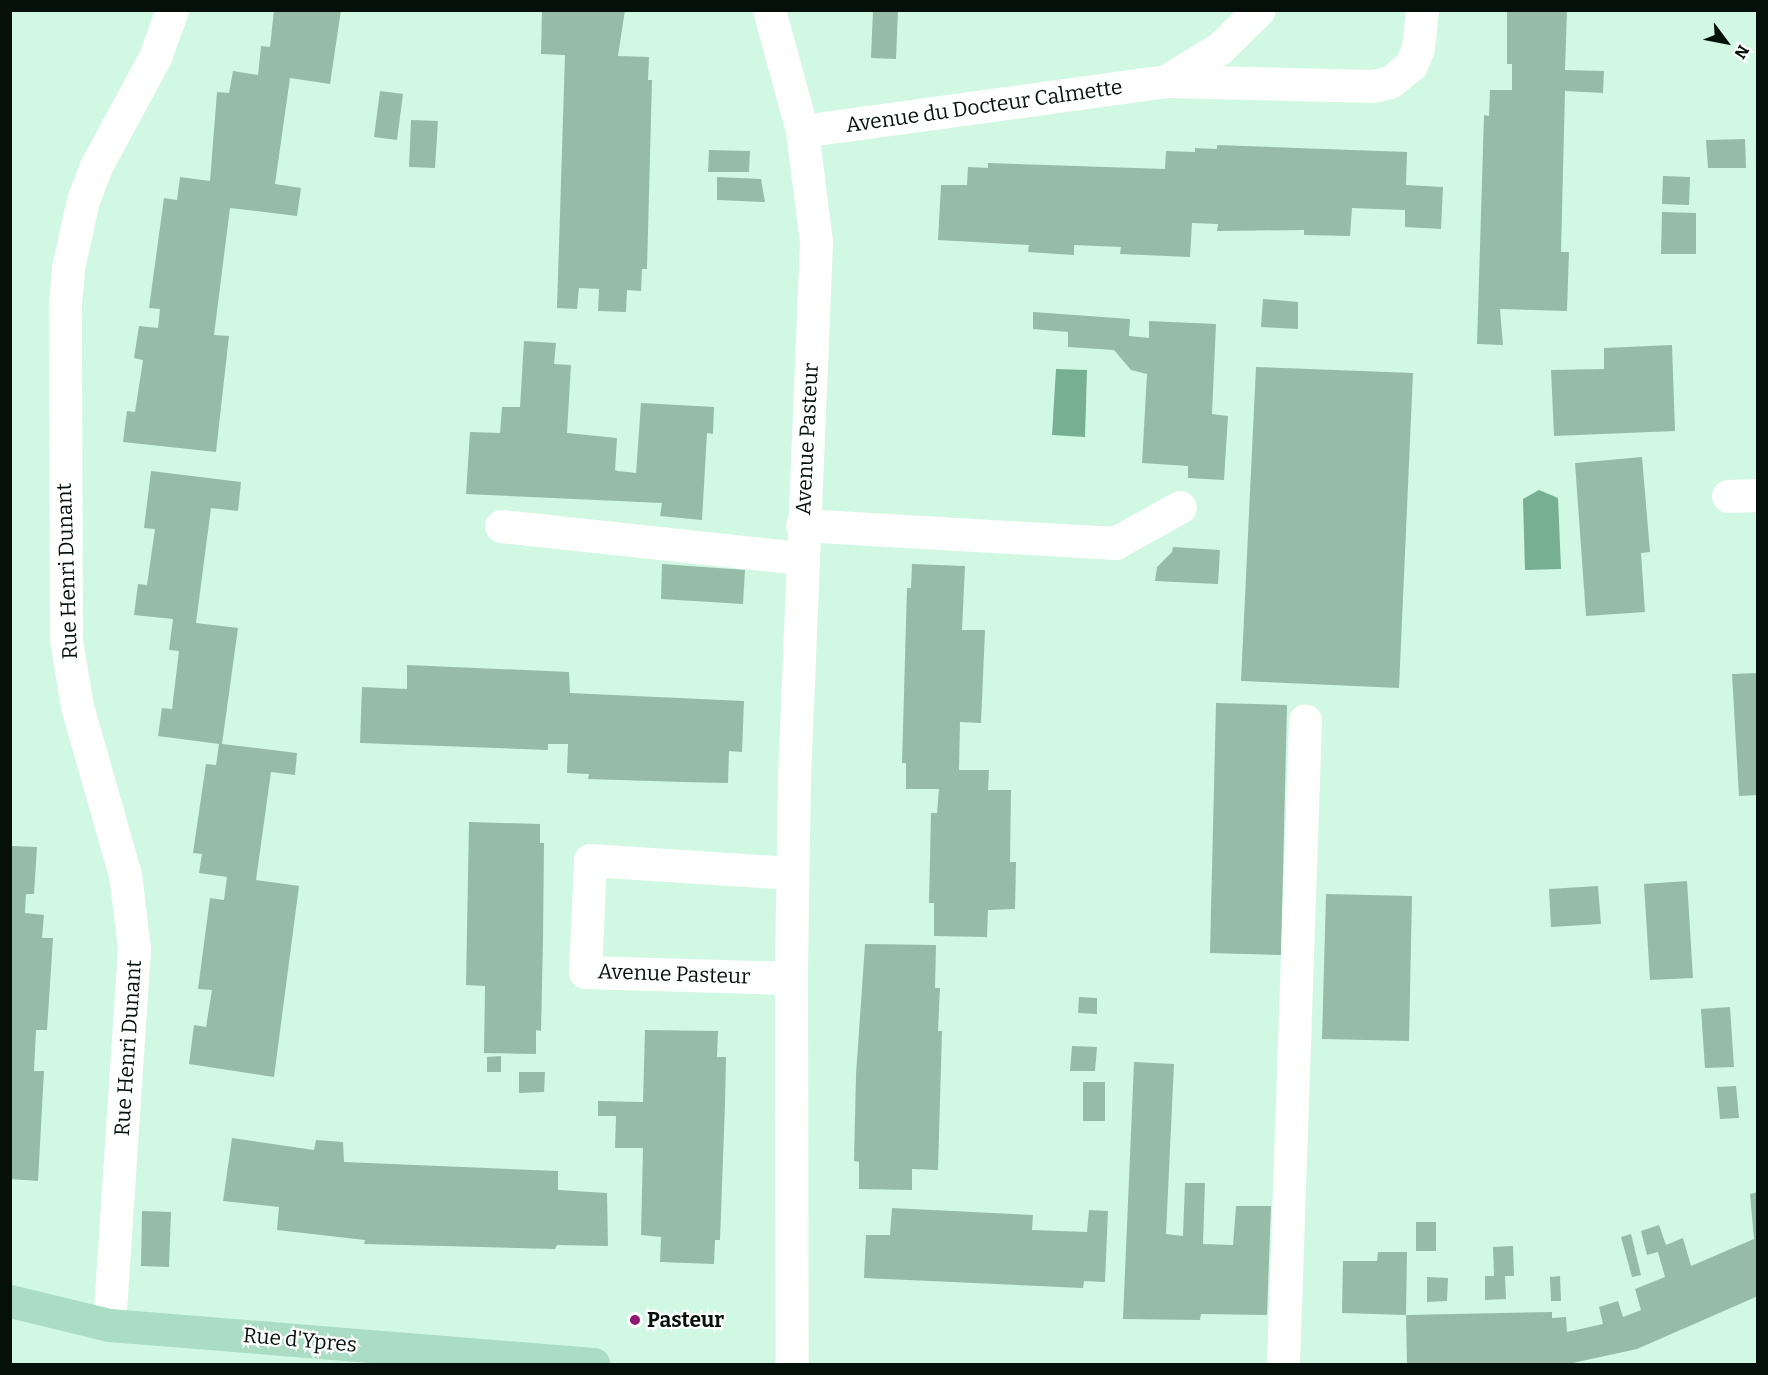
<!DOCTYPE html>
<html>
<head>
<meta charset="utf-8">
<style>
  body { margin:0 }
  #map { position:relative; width:1768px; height:1375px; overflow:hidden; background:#d1f8e2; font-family:Bitter,serif }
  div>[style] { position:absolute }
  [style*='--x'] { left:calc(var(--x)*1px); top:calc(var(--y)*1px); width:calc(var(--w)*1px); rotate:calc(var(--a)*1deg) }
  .water>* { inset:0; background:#76af92 }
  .building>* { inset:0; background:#96bca7 }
  .minor>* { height:33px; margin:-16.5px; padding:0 16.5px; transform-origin:16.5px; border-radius:16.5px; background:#fff }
  .major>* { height:33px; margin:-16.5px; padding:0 16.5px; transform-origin:16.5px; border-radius:16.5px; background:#aaddc4 }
  .dots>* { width:16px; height:16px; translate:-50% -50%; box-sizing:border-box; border:3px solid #fff; border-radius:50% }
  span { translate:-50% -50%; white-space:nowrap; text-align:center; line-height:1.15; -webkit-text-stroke:4.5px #fff; paint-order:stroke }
  .street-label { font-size:21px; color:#041009 }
  .poi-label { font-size:21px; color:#041009; font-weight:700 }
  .left { translate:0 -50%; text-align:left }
  .frame { position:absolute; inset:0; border:12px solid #041009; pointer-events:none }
  .north { position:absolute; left:1696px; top:12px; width:60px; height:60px; -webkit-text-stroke:4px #fff; paint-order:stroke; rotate:122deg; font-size:16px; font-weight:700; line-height:24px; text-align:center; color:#041009 }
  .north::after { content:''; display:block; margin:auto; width:21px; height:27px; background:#041009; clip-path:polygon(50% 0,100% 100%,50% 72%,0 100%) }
</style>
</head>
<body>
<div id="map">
  <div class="water">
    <i style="clip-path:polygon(1056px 369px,1087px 370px,1085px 437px,1052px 435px)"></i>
    <i style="clip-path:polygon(1539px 490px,1558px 498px,1561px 569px,1525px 570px,1523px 499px)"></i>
  </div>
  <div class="building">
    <i style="clip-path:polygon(274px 10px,341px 10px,330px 84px,290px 78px,275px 184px,301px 188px,297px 216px,230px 208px,214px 335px,229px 336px,216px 452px,123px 442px,127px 411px,135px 412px,143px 360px,134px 358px,139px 326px,158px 328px,160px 309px,149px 308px,164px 198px,177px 200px,180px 177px,210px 181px,217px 92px,229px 93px,233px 71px,258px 75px,261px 46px,270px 47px)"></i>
    <i style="clip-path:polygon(542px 10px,625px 10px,618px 56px,649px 57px,648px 80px,652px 80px,647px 269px,642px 269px,641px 291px,627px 290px,626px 312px,598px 311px,599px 289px,579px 288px,577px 309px,557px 308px,565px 55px,541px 54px)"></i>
    <i style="clip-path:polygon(873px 10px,898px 10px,896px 59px,871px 58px)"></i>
    <i style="clip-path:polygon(1507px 10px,1567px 10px,1565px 70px,1604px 71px,1603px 93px,1565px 91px,1561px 252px,1569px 252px,1567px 311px,1500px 309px,1503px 345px,1477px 344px,1484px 115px,1489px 116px,1490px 90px,1512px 90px,1512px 64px,1507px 64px)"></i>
    <i style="clip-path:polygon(380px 91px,403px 94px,397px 140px,374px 137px)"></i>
    <i style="clip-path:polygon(411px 120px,438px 121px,435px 168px,409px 167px)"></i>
    <i style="clip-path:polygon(1745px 139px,1746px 168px,1708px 168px,1706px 140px)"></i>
    <i style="clip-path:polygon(1217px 145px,1407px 152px,1406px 185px,1443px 187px,1441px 229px,1405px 227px,1405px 210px,1352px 208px,1350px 236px,1304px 235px,1304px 230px,1217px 231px,1218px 224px,1192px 223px,1190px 257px,1120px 254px,1121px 247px,1074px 245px,1074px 255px,1028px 252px,1029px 245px,938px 240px,941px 185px,967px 185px,968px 167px,988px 168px,988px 163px,1165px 169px,1166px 151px,1195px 152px,1195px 148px,1217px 149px)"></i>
    <i style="clip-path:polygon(709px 150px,750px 151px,749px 172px,708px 172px)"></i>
    <i style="clip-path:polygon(1663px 176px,1690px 177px,1689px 205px,1662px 204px)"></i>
    <i style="clip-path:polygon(717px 177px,761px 179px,765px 202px,717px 200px)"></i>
    <i style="clip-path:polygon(1662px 212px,1696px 213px,1696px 254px,1661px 254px)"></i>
    <i style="clip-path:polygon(1263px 299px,1298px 302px,1298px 329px,1261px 327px)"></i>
    <i style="clip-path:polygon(1033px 312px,1130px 319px,1129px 336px,1149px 338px,1149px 321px,1216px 324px,1212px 414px,1228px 416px,1224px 480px,1188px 478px,1188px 466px,1142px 463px,1147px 374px,1131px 370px,1114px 350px,1068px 347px,1068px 332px,1033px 329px)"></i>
    <i style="clip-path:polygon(524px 341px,556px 343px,554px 364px,571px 365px,567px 433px,617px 438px,615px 470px,618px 471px,636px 473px,641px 403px,714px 407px,713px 434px,707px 433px,702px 520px,660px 516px,662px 503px,466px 494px,470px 432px,500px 433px,502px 407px,520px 407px)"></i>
    <i style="clip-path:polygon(1672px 345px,1675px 431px,1554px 436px,1551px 370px,1604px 369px,1604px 348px)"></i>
    <i style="clip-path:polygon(1256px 367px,1413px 373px,1399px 688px,1241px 681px)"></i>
    <i style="clip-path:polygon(1642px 457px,1650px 552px,1641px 553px,1645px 612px,1586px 616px,1575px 463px)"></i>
    <i style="clip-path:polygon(151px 471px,241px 482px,238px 511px,211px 508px,196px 623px,238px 628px,222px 744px,297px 753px,295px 775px,271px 772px,256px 880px,299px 886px,274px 1077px,189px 1064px,194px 1025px,206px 1027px,212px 990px,198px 989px,210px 898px,224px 900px,227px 877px,199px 873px,202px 854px,193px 853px,206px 764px,216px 765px,219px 744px,158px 736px,162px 708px,172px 709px,179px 651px,169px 650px,173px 619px,134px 615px,138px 584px,147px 585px,155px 529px,144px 528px)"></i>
    <i style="clip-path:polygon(1173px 547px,1220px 550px,1218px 584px,1155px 581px,1157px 567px,1172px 552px)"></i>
    <i style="clip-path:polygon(662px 564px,745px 570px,743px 604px,661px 599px)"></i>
    <i style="clip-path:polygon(912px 564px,965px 566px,962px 630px,985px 630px,981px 723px,960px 722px,959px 770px,989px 770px,988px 790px,1011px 790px,1010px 862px,1016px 862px,1015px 909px,988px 910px,987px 937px,934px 936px,934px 903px,929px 903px,931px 813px,937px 813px,939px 789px,906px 789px,906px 763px,902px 763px,907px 588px,911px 588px)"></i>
    <i style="clip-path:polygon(407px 665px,569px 672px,570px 693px,744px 701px,742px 752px,729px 751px,728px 783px,682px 782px,588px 779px,589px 774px,567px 773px,568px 744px,548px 744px,548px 750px,360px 743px,362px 687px,407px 689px)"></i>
    <i style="clip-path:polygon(1758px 673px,1758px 795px,1739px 796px,1732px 674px)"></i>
    <i style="clip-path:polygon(1216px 703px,1287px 705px,1281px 955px,1210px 953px)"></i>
    <i style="clip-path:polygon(469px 822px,540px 824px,540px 843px,544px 843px,543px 939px,541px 1031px,536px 1030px,536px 1054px,484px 1053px,485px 986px,466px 985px)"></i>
    <i style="clip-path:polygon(10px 846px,37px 847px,34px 894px,26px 894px,25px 913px,44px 915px,42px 938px,53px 938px,47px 1030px,36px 1030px,34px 1071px,44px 1071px,38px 1181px,10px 1179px)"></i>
    <i style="clip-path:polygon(1687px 881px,1693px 978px,1650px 980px,1644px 884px)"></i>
    <i style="clip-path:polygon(1598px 886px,1601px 924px,1551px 927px,1549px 889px)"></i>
    <i style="clip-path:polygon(1326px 894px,1412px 896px,1409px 1041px,1322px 1039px)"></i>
    <i style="clip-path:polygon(865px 944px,936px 945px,935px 988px,940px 988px,938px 1031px,942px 1031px,938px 1170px,912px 1169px,912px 1190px,859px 1189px,859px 1162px,854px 1161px,856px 1075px)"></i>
    <i style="clip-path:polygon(1079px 997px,1097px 998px,1097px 1014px,1078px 1013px)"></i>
    <i style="clip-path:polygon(1730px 1007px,1734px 1067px,1705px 1068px,1701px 1009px)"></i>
    <i style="clip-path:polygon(645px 1030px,718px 1031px,717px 1057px,726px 1057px,725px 1104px,720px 1240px,715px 1240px,714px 1264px,660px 1262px,661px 1237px,641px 1235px,643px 1148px,615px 1148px,616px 1116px,598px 1116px,598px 1101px,643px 1102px)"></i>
    <i style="clip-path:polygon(1072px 1046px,1097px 1047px,1095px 1071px,1070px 1071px)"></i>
    <i style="clip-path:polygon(501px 1056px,501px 1072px,487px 1072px,487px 1057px)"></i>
    <i style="clip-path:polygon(1134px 1062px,1174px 1064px,1166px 1234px,1183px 1236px,1185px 1183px,1205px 1183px,1203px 1244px,1233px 1245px,1236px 1206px,1271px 1206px,1267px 1315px,1201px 1314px,1200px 1320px,1123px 1319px)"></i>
    <i style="clip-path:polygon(519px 1072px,545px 1072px,544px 1092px,519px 1093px)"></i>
    <i style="clip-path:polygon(1083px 1082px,1105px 1082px,1105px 1121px,1083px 1121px)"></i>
    <i style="clip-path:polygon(1736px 1086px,1739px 1118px,1720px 1119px,1717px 1087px)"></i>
    <i style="clip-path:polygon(232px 1138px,314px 1150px,316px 1140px,343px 1142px,344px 1162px,558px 1171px,558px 1190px,607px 1193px,608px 1246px,557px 1245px,555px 1249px,364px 1244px,365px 1240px,277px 1230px,279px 1207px,223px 1201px)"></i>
    <i style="clip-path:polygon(1758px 1192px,1758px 1296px,1637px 1349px,1568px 1364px,1407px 1364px,1406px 1315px,1342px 1313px,1343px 1261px,1377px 1261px,1378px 1252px,1407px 1252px,1406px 1315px,1552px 1312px,1552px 1318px,1566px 1317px,1567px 1332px,1603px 1324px,1599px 1307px,1618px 1301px,1623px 1317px,1641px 1310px,1635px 1289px,1665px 1277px,1658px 1252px,1647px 1255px,1641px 1231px,1659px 1225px,1666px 1245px,1683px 1238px,1691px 1266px,1754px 1239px,1750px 1194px)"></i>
    <i style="clip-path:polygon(892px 1208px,1033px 1215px,1032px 1230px,1087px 1232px,1089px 1210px,1108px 1211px,1105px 1282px,1084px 1281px,1083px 1288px,864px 1278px,866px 1235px,890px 1235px)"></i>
    <i style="clip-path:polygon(142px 1211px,171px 1212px,169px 1267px,141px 1266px)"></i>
    <i style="clip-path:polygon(1416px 1222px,1436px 1222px,1436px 1251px,1416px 1251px)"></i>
    <i style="clip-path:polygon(1631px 1234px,1641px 1275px,1632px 1277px,1621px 1237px)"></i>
    <i style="clip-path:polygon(1513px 1246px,1514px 1276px,1505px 1276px,1506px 1299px,1485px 1300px,1485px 1276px,1494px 1276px,1493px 1247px)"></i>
    <i style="clip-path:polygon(1560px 1276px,1561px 1301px,1551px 1301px,1550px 1277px)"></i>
    <i style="clip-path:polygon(1427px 1277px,1448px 1278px,1447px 1301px,1427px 1302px)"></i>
  </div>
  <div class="minor">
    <i style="--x:769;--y:10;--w:125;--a:74.7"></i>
    <i style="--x:802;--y:131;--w:112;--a:82.8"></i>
    <i style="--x:816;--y:242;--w:536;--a:92.35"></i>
    <i style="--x:794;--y:778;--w:200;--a:90.9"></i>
    <i style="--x:791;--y:978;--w:386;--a:89.9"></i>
    <i style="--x:1166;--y:81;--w:63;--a:-31.4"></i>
    <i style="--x:1220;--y:48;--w:54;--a:-44.3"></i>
    <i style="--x:802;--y:131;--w:367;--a:-7.8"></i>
    <i style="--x:1166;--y:81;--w:207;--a:1.4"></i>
    <i style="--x:1373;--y:86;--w:17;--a:-13"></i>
    <i style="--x:1390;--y:82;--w:27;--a:-39"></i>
    <i style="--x:1411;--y:65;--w:18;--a:-68"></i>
    <i style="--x:1418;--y:48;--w:38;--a:-84"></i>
    <i style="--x:1728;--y:496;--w:30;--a:-2"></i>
    <i style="--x:802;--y:525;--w:314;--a:3.3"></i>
    <i style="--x:1115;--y:543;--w:74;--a:-29"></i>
    <i style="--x:501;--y:526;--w:302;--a:6.1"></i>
    <i style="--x:791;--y:978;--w:206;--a:-178.3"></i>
    <i style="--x:585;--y:972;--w:112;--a:-87.4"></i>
    <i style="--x:590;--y:860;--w:203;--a:3.7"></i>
    <i style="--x:109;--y:1325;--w:378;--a:-86.2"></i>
    <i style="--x:134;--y:948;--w:74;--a:-97"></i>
    <i style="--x:125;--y:875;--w:176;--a:-105.9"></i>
    <i style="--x:77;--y:706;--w:67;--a:-99.5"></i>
    <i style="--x:66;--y:640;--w:336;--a:-90.2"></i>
    <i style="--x:65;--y:304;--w:36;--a:-85"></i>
    <i style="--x:68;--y:268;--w:70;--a:-77.6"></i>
    <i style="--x:83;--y:200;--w:34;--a:-69"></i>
    <i style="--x:95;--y:168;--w:126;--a:-61.6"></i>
    <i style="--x:155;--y:57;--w:50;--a:-70.1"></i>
    <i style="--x:1283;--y:1364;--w:644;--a:-88.04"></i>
  </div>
  <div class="major">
    <i style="--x:10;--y:1301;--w:102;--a:13.6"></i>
    <i style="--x:109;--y:1325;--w:486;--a:4.6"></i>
  </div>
  <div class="dots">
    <i style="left:635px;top:1320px;background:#921773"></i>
  </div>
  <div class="street-label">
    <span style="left:984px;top:106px;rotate:-8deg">Avenue du Docteur Calmette</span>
    <span style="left:807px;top:439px;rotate:-87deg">Avenue Pasteur</span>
    <span style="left:67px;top:571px;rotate:-92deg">Rue Henri Dunant</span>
    <span style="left:674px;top:974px;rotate:2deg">Avenue Pasteur</span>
    <span style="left:128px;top:1048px;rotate:-86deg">Rue Henri Dunant</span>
    <span style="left:300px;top:1340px;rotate:5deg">Rue d'Ypres</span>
  </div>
  <div class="poi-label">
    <span class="left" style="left:647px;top:1320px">Pasteur</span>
  </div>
  <div class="frame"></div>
  <div class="north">N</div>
</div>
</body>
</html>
